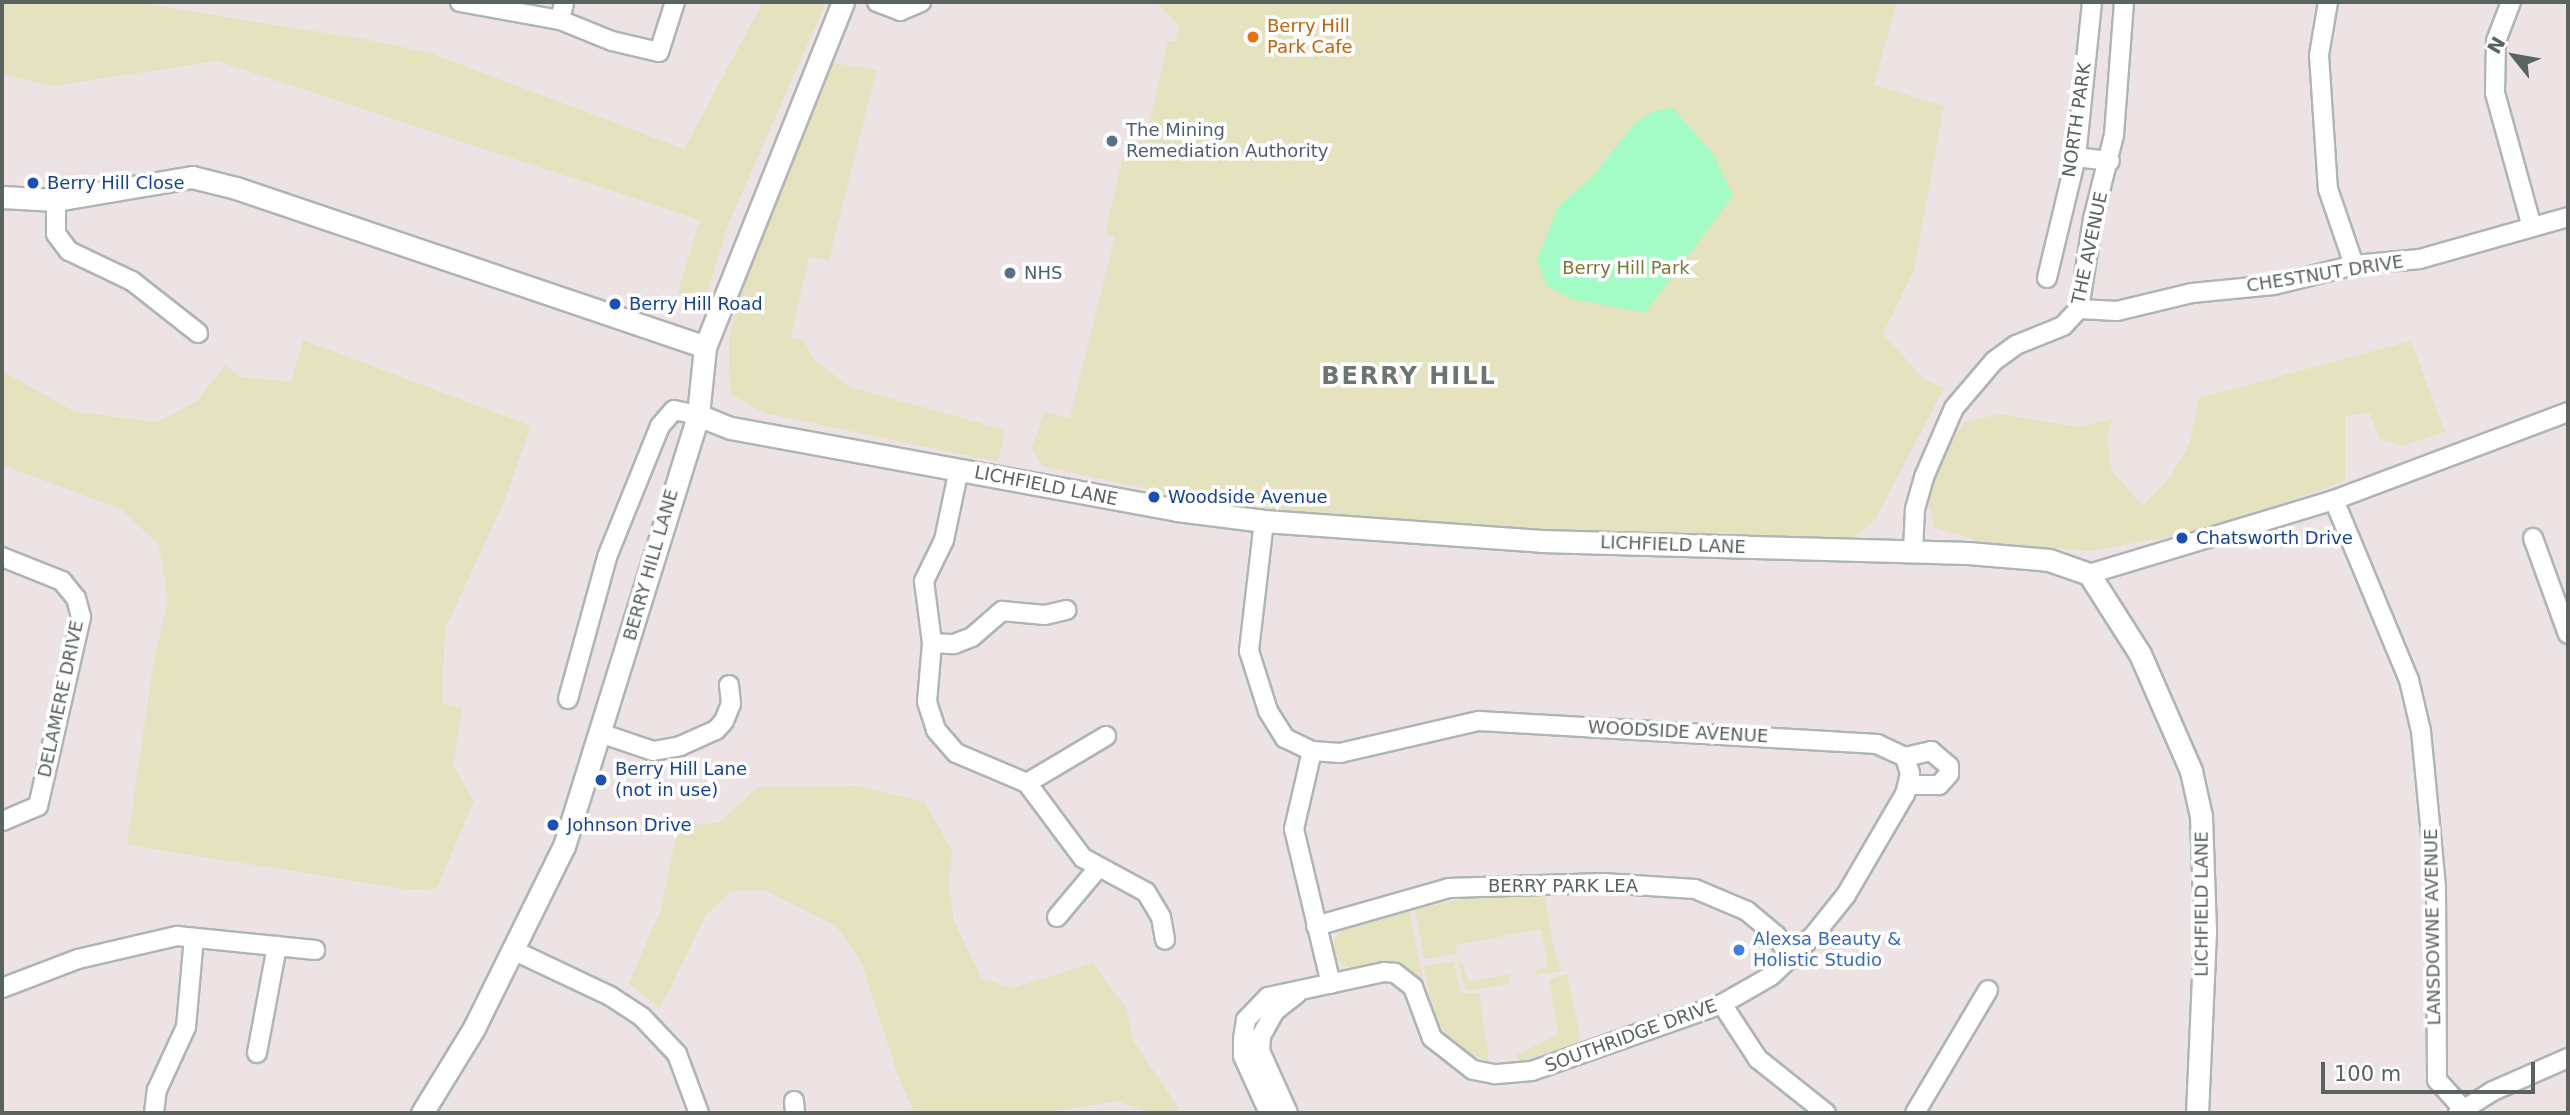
<!DOCTYPE html>
<html>
<head>
<meta charset="utf-8">
<style>
  body { margin:0 }
  #map { position:relative; width:2570px; height:1115px; overflow:hidden; background:#ede3e5; font-family:"DejaVu Sans",sans-serif }
  div>[style] { position:absolute }
  [style*='--x'] { left:calc(var(--x)*1px); top:calc(var(--y)*1px); width:calc(var(--w)*1px); rotate:calc(var(--a)*1deg) }
  .green>* { inset:0; background:#e4e2bf }
  .water>* { inset:0; background:#a3fcc5 }
  .roads { filter:drop-shadow(2px 0 #aeb5b2) drop-shadow(-2px 0 #aeb5b2) drop-shadow(0 2px #aeb5b2) drop-shadow(0 -2px #aeb5b2) }
  .minor>* { height:18px; margin:-9px; padding:0 9px; transform-origin:9px; border-radius:9px; background:#fff }
  .tertiary>* { height:21px; margin:-10.5px; padding:0 10.5px; transform-origin:10.5px; border-radius:10.5px; background:#fff }
  .dots>* { width:19px; height:19px; translate:-50% -50%; box-sizing:border-box; border:4px solid #fff; border-radius:50% }
  span { translate:-50% -50%; white-space:nowrap; text-align:center; line-height:1.15; -webkit-text-stroke:7px #fff; paint-order:stroke }
  .food-label { font-size:18px; color:#c56008 }
  .left { translate:0 -50%; text-align:left }
  .street-label { font-size:18px; color:#5b635f }
  .service-label { font-size:18px; color:#4e5e75 }
  .transit-label { font-size:18px; color:#164399 }
  .park-label { font-size:18px; color:#797834 }
  .shop-label { font-size:18px; color:#366cbe }
  .district-label { font-size:24px; color:#6c7570; font-weight:700; letter-spacing:2px }
  .frame { position:absolute; inset:0; border:4px solid #5b635f; pointer-events:none }
  .north { position:absolute; left:2479px; top:21px; width:70px; height:70px; -webkit-text-stroke:5px #fff; paint-order:stroke; rotate:301deg; font-size:19px; font-weight:700; line-height:28px; text-align:center; color:#5b635f }
  .north::after { content:''; display:block; margin:auto; width:24px; height:32px; background:#5b635f; clip-path:polygon(50% 0,100% 100%,50% 72%,0 100%) }
  .scale { position:absolute; left:2321px; top:1062px; width:214px; height:32px; box-sizing:border-box; border:4px solid #5b635f; border-top:0; padding-left:9px; font-size:21px; line-height:24px; white-space:nowrap; color:#5b635f; -webkit-text-stroke:5px #fff; paint-order:stroke }
</style>
</head>
<body>
<div id="map">
  <div class="green">
    <i style="clip-path:polygon(2px 2px,132px 2px,369px 40px,430px 53px,684px 149px,763px 2px,826px 2px,727px 227px,707px 294px,677px 294px,700px 220px,217px 61px,52px 86px,2px 74px)"></i>
    <i style="clip-path:polygon(1137px 2px,1897px 2px,1874px 85px,1944px 106px,1914px 270px,1883px 334px,1923px 378px,1944px 388px,1875px 520px,1847px 542px,1365px 521px,1180px 496px,1042px 466px,1032px 449px,1044px 412px,1070px 418px,1115px 237px,1105px 234px,1127px 139px,1145px 142px,1168px 41px,1175px 42px,1179px 26px,1157px 4px)"></i>
    <i style="clip-path:polygon(834px 63px,877px 70px,829px 260px,809px 256px,791px 337px,804px 340px,813px 359px,850px 387px,1005px 430px,998px 462px,765px 413px,730px 394px,729px 340px,748px 255px,822px 76px)"></i>
    <i style="clip-path:polygon(303px 340px,531px 426px,504px 502px,445px 629px,442px 703px,462px 708px,453px 766px,474px 800px,437px 888px,412px 890px,127px 845px,154px 659px,168px 601px,159px 545px,121px 509px,2px 465px,2px 371px,75px 412px,157px 422px,197px 401px,225px 365px,241px 377px,291px 382px)"></i>
    <i style="clip-path:polygon(2411px 341px,2445px 432px,2403px 446px,2379px 439px,2370px 413px,2345px 416px,2345px 481px,2205px 530px,2090px 551px,1982px 542px,1934px 527px,1928px 499px,1945px 452px,1964px 422px,2001px 414px,2079px 427px,2112px 419px,2107px 440px,2111px 470px,2143px 506px,2171px 476px,2189px 444px,2199px 398px)"></i>
    <i style="clip-path:polygon(858px 786px,925px 802px,952px 851px,949px 886px,954px 921px,982px 979px,1013px 988px,1093px 963px,1126px 1008px,1133px 1040px,1182px 1113px,1151px 1113px,1117px 1101px,1045px 1113px,914px 1113px,897px 1073px,862px 964px,836px 926px,764px 890px,731px 891px,706px 915px,660px 1009px,629px 983px,661px 909px,678px 826px,719px 823px,758px 787px)"></i>
    <i style="clip-path:polygon(1495px 893px,1545px 895px,1553px 944px,1560px 969px,1566px 970px,1536px 975px,1536px 970px,1548px 967px,1541px 929px,1456px 945px,1457px 953px,1424px 959px,1415px 909px)"></i>
    <i style="clip-path:polygon(1409px 910px,1424px 985px,1399px 964px,1351px 969px,1334px 959px,1334px 940px,1342px 929px)"></i>
    <i style="clip-path:polygon(1462px 961px,1469px 982px,1510px 974px,1510px 983px,1466px 991px,1458px 962px)"></i>
    <i style="clip-path:polygon(1453px 962px,1461px 993px,1479px 993px,1489px 1062px,1459px 1048px,1439px 1025px,1432px 1008px,1424px 966px)"></i>
    <i style="clip-path:polygon(1567px 974px,1581px 1042px,1518px 1062px,1517px 1055px,1558px 1034px,1549px 979px)"></i>
  </div>
  <div class="water">
    <i style="clip-path:polygon(1673px 108px,1713px 154px,1733px 196px,1645px 313px,1572px 299px,1547px 286px,1537px 260px,1558px 207px,1592px 177px,1636px 122px,1654px 111px)"></i>
  </div>
  <div class="roads">
    <div class="minor">
      <i style="--x:460;--y:2;--w:102;--a:10.2"></i>
      <i style="--x:560;--y:20;--w:18;--a:-77"></i>
      <i style="--x:877;--y:2;--w:25;--a:21"></i>
      <i style="--x:900;--y:11;--w:23;--a:-23"></i>
      <i style="--x:2328;--y:2;--w:54;--a:99.6"></i>
      <i style="--x:2319;--y:55;--w:134;--a:86.2"></i>
      <i style="--x:2328;--y:189;--w:80;--a:71.1"></i>
      <i style="--x:2511;--y:2;--w:42;--a:111"></i>
      <i style="--x:2496;--y:41;--w:52;--a:91.1"></i>
      <i style="--x:2495;--y:93;--w:139;--a:74.6"></i>
      <i style="--x:560;--y:20;--w:56;--a:22"></i>
      <i style="--x:612;--y:41;--w:48;--a:13.2"></i>
      <i style="--x:659;--y:52;--w:52;--a:-72.3"></i>
      <i style="--x:2076;--y:157;--w:34;--a:7"></i>
      <i style="--x:56;--y:200;--w:34;--a:90"></i>
      <i style="--x:56;--y:234;--w:21;--a:53"></i>
      <i style="--x:69;--y:251;--w:70;--a:25.5"></i>
      <i style="--x:132;--y:281;--w:84;--a:38.2"></i>
      <i style="--x:2047;--y:278;--w:124;--a:-76.5"></i>
      <i style="--x:2076;--y:157;--w:156;--a:-84.1"></i>
      <i style="--x:2079;--y:309;--w:38;--a:3"></i>
      <i style="--x:2117;--y:311;--w:77;--a:-13.5"></i>
      <i style="--x:2192;--y:293;--w:82;--a:-5.6"></i>
      <i style="--x:2274;--y:285;--w:82;--a:-14"></i>
      <i style="--x:2354;--y:265;--w:66;--a:-5.2"></i>
      <i style="--x:2420;--y:259;--w:154;--a:-15.8"></i>
      <i style="--x:959;--y:469;--w:73;--a:101.9"></i>
      <i style="--x:944;--y:540;--w:46;--a:116"></i>
      <i style="--x:924;--y:581;--w:63;--a:82.6"></i>
      <i style="--x:932;--y:643;--w:59;--a:94.8"></i>
      <i style="--x:927;--y:702;--w:29;--a:72"></i>
      <i style="--x:936;--y:730;--w:30;--a:49"></i>
      <i style="--x:956;--y:753;--w:77;--a:22.9"></i>
      <i style="--x:1027;--y:783;--w:94;--a:53.3"></i>
      <i style="--x:1083;--y:858;--w:72;--a:28.4"></i>
      <i style="--x:1146;--y:892;--w:29;--a:59"></i>
      <i style="--x:1161;--y:917;--w:23;--a:80"></i>
      <i style="--x:2334;--y:500;--w:195;--a:67.4"></i>
      <i style="--x:2409;--y:680;--w:52;--a:76.8"></i>
      <i style="--x:2421;--y:731;--w:157;--a:84.5"></i>
      <i style="--x:2436;--y:887;--w:193;--a:89.7"></i>
      <i style="--x:2437;--y:1080;--w:38;--a:48"></i>
      <i style="--x:1264;--y:521;--w:131;--a:96.6"></i>
      <i style="--x:1249;--y:651;--w:63;--a:72.4"></i>
      <i style="--x:1268;--y:711;--w:32;--a:58"></i>
      <i style="--x:1285;--y:738;--w:30;--a:26"></i>
      <i style="--x:1312;--y:751;--w:28;--a:4"></i>
      <i style="--x:1340;--y:753;--w:143;--a:-13"></i>
      <i style="--x:1479;--y:721;--w:399;--a:3.3"></i>
      <i style="--x:1877;--y:744;--w:31;--a:25"></i>
      <i style="--x:1905;--y:757;--w:17;--a:73"></i>
      <i style="--x:1910;--y:773;--w:22;--a:103"></i>
      <i style="--x:1905;--y:794;--w:117;--a:120.3"></i>
      <i style="--x:1846;--y:895;--w:53;--a:128.8"></i>
      <i style="--x:1813;--y:936;--w:58;--a:136.4"></i>
      <i style="--x:1771;--y:976;--w:56;--a:150.3"></i>
      <i style="--x:1722;--y:1004;--w:201;--a:160.6"></i>
      <i style="--x:1532;--y:1071;--w:38;--a:175"></i>
      <i style="--x:1494;--y:1074;--w:21;--a:-169"></i>
      <i style="--x:1473;--y:1070;--w:52;--a:-142"></i>
      <i style="--x:1432;--y:1038;--w:54;--a:-110.4"></i>
      <i style="--x:1413;--y:987;--w:23;--a:-142"></i>
      <i style="--x:1395;--y:973;--w:11;--a:-175"></i>
      <i style="--x:1384;--y:972;--w:119;--a:167.8"></i>
      <i style="--x:1268;--y:997;--w:32;--a:134"></i>
      <i style="--x:1246;--y:1020;--w:20;--a:99"></i>
      <i style="--x:1243;--y:1040;--w:16;--a:90"></i>
      <i style="--x:1243;--y:1056;--w:63;--a:65.5"></i>
      <i style="--x:2533;--y:538;--w:102;--a:70"></i>
      <i style="--x:1913;--y:551;--w:42;--a:-87.3"></i>
      <i style="--x:1915;--y:509;--w:33;--a:-74"></i>
      <i style="--x:1924;--y:477;--w:75;--a:-66.5"></i>
      <i style="--x:1954;--y:408;--w:62;--a:-49.6"></i>
      <i style="--x:1994;--y:361;--w:27;--a:-36"></i>
      <i style="--x:2016;--y:345;--w:51;--a:-22"></i>
      <i style="--x:2063;--y:326;--w:23;--a:-47"></i>
      <i style="--x:2079;--y:309;--w:91;--a:-81.2"></i>
      <i style="--x:2093;--y:219;--w:87;--a:-76"></i>
      <i style="--x:2114;--y:135;--w:133;--a:-85.7"></i>
      <i style="--x:2;--y:557;--w:65;--a:21.8"></i>
      <i style="--x:62;--y:581;--w:22;--a:51"></i>
      <i style="--x:76;--y:598;--w:20;--a:75"></i>
      <i style="--x:81;--y:617;--w:194;--a:102.8"></i>
      <i style="--x:38;--y:806;--w:39;--a:157"></i>
      <i style="--x:2089;--y:574;--w:256;--a:-16.8"></i>
      <i style="--x:2334;--y:500;--w:250;--a:-20.6"></i>
      <i style="--x:932;--y:643;--w:22;--a:3"></i>
      <i style="--x:954;--y:644;--w:19;--a:-21"></i>
      <i style="--x:972;--y:637;--w:40;--a:-41"></i>
      <i style="--x:1002;--y:611;--w:43;--a:5.3"></i>
      <i style="--x:1045;--y:615;--w:22;--a:-13"></i>
      <i style="--x:568;--y:699;--w:147;--a:-74.6"></i>
      <i style="--x:607;--y:557;--w:141;--a:-68"></i>
      <i style="--x:660;--y:426;--w:21;--a:-49"></i>
      <i style="--x:674;--y:410;--w:25;--a:12"></i>
      <i style="--x:600;--y:733;--w:56;--a:18.8"></i>
      <i style="--x:653;--y:751;--w:27;--a:-10"></i>
      <i style="--x:680;--y:746;--w:39;--a:-24"></i>
      <i style="--x:716;--y:730;--w:12;--a:-48"></i>
      <i style="--x:724;--y:721;--w:18;--a:-68"></i>
      <i style="--x:731;--y:704;--w:19;--a:-96"></i>
      <i style="--x:1312;--y:751;--w:80;--a:103"></i>
      <i style="--x:1294;--y:829;--w:159;--a:76.6"></i>
      <i style="--x:1905;--y:757;--w:27;--a:-13"></i>
      <i style="--x:1931;--y:751;--w:23;--a:40"></i>
      <i style="--x:1949;--y:766;--w:8;--a:90"></i>
      <i style="--x:1949;--y:774;--w:15;--a:132"></i>
      <i style="--x:1939;--y:785;--w:31;--a:180"></i>
      <i style="--x:1027;--y:783;--w:92;--a:-30.7"></i>
      <i style="--x:1057;--y:917;--w:64;--a:-50.1"></i>
      <i style="--x:1316;--y:926;--w:138;--a:-15.9"></i>
      <i style="--x:1449;--y:888;--w:154;--a:-1.9"></i>
      <i style="--x:1603;--y:883;--w:92;--a:3.7"></i>
      <i style="--x:1695;--y:889;--w:56;--a:22.9"></i>
      <i style="--x:1747;--y:911;--w:38;--a:40"></i>
      <i style="--x:1776;--y:935;--w:26;--a:58"></i>
      <i style="--x:515;--y:951;--w:105;--a:25.3"></i>
      <i style="--x:610;--y:996;--w:38;--a:33"></i>
      <i style="--x:642;--y:1017;--w:51;--a:46.6"></i>
      <i style="--x:677;--y:1054;--w:63;--a:69.6"></i>
      <i style="--x:2;--y:988;--w:81;--a:-20.9"></i>
      <i style="--x:78;--y:959;--w:102;--a:-13.1"></i>
      <i style="--x:177;--y:936;--w:139;--a:5.8"></i>
      <i style="--x:1722;--y:1004;--w:66;--a:56.8"></i>
      <i style="--x:1758;--y:1059;--w:87;--a:38.5"></i>
      <i style="--x:257;--y:1053;--w:109;--a:-79.4"></i>
      <i style="--x:794;--y:1101;--w:12;--a:85"></i>
      <i style="--x:154;--y:1113;--w:23;--a:-83"></i>
      <i style="--x:157;--y:1090;--w:69;--a:-65.3"></i>
      <i style="--x:186;--y:1027;--w:89;--a:-84.9"></i>
      <i style="--x:1288;--y:1113;--w:68;--a:-114.3"></i>
      <i style="--x:1260;--y:1051;--w:15;--a:-86"></i>
      <i style="--x:1261;--y:1036;--w:29;--a:-61"></i>
      <i style="--x:1275;--y:1011;--w:28;--a:-38"></i>
      <i style="--x:1915;--y:1113;--w:143;--a:-59.3"></i>
      <i style="--x:2458;--y:1113;--w:41;--a:-32.2"></i>
      <i style="--x:2493;--y:1091;--w:82;--a:-23.7"></i>
    </div>
    <div class="tertiary">
      <i style="--x:2;--y:197;--w:54;--a:3.2"></i>
      <i style="--x:56;--y:200;--w:138;--a:-9.6"></i>
      <i style="--x:192;--y:177;--w:45;--a:14"></i>
      <i style="--x:236;--y:188;--w:495;--a:18.7"></i>
      <i style="--x:698;--y:415;--w:35;--a:22"></i>
      <i style="--x:731;--y:428;--w:453;--a:10.4"></i>
      <i style="--x:1177;--y:510;--w:88;--a:7.2"></i>
      <i style="--x:1264;--y:521;--w:278;--a:4.1"></i>
      <i style="--x:1541;--y:541;--w:427;--a:1.6"></i>
      <i style="--x:1968;--y:553;--w:81;--a:4.9"></i>
      <i style="--x:2049;--y:560;--w:42;--a:19.3"></i>
      <i style="--x:2089;--y:574;--w:95;--a:57.5"></i>
      <i style="--x:2140;--y:654;--w:128;--a:66.4"></i>
      <i style="--x:2191;--y:771;--w:46;--a:77.5"></i>
      <i style="--x:2201;--y:816;--w:115;--a:88"></i>
      <i style="--x:2205;--y:931;--w:182;--a:92.5"></i>
      <i style="--x:422;--y:1113;--w:100;--a:-58.5"></i>
      <i style="--x:474;--y:1028;--w:203;--a:-63.7"></i>
      <i style="--x:564;--y:846;--w:451;--a:-72.7"></i>
      <i style="--x:698;--y:415;--w:68;--a:-84.1"></i>
      <i style="--x:705;--y:347;--w:372;--a:-68.2"></i>
    </div>
  </div>
  <div class="dots">
    <i style="left:1253px;top:37px;background:#e8710a"></i>
    <i style="left:1112px;top:141px;background:#5c6f8a"></i>
    <i style="left:33px;top:183px;background:#1a4fb4"></i>
    <i style="left:1010px;top:273px;background:#5c6f8a"></i>
    <i style="left:615px;top:304px;background:#1a4fb4"></i>
    <i style="left:1154px;top:497px;background:#1a4fb4"></i>
    <i style="left:2182px;top:538px;background:#1a4fb4"></i>
    <i style="left:601px;top:780px;background:#1a4fb4"></i>
    <i style="left:553px;top:825px;background:#1a4fb4"></i>
    <i style="left:1739px;top:950px;background:#3f7fe0"></i>
  </div>
  <div class="food-label">
    <span class="left" style="left:1267px;top:37px">Berry Hill<br>Park Cafe</span>
  </div>
  <div class="street-label">
    <span style="left:2077px;top:120px;rotate:-82deg">NORTH PARK</span>
    <span style="left:2090px;top:248px;rotate:-78deg">THE AVENUE</span>
    <span style="left:2325px;top:274px;rotate:-9deg">CHESTNUT DRIVE</span>
    <span style="left:1046px;top:486px;rotate:11deg">LICHFIELD LANE</span>
    <span style="left:1673px;top:545px;rotate:2deg">LICHFIELD LANE</span>
    <span style="left:651px;top:565px;rotate:-74deg">BERRY HILL LANE</span>
    <span style="left:61px;top:699px;rotate:-78deg">DELAMERE DRIVE</span>
    <span style="left:1678px;top:732px;rotate:3deg">WOODSIDE AVENUE</span>
    <span style="left:1563px;top:886px">BERRY PARK LEA</span>
    <span style="left:2202px;top:904px;rotate:-90deg">LICHFIELD LANE</span>
    <span style="left:2433px;top:927px;rotate:-91deg">LANSDOWNE AVENUE</span>
    <span style="left:1631px;top:1036px;rotate:-20deg">SOUTHRIDGE DRIVE</span>
  </div>
  <div class="service-label">
    <span class="left" style="left:1126px;top:141px">The Mining<br>Remediation Authority</span>
    <span class="left" style="left:1024px;top:273px">NHS</span>
  </div>
  <div class="transit-label">
    <span class="left" style="left:47px;top:183px">Berry Hill Close</span>
    <span class="left" style="left:629px;top:304px">Berry Hill Road</span>
    <span class="left" style="left:1168px;top:497px">Woodside Avenue</span>
    <span class="left" style="left:2196px;top:538px">Chatsworth Drive</span>
    <span class="left" style="left:615px;top:780px">Berry Hill Lane<br>(not in use)</span>
    <span class="left" style="left:567px;top:825px">Johnson Drive</span>
  </div>
  <div class="park-label">
    <span style="left:1626px;top:268px">Berry Hill Park</span>
  </div>
  <div class="shop-label">
    <span class="left" style="left:1753px;top:950px">Alexsa Beauty &amp;<br>Holistic Studio</span>
  </div>
  <div class="district-label">
    <span style="left:1409px;top:377px">BERRY HILL</span>
  </div>
  <div class="frame"></div>
  <div class="north">N</div>
  <div class="scale">100 m</div>
</div>
</body>
</html>
